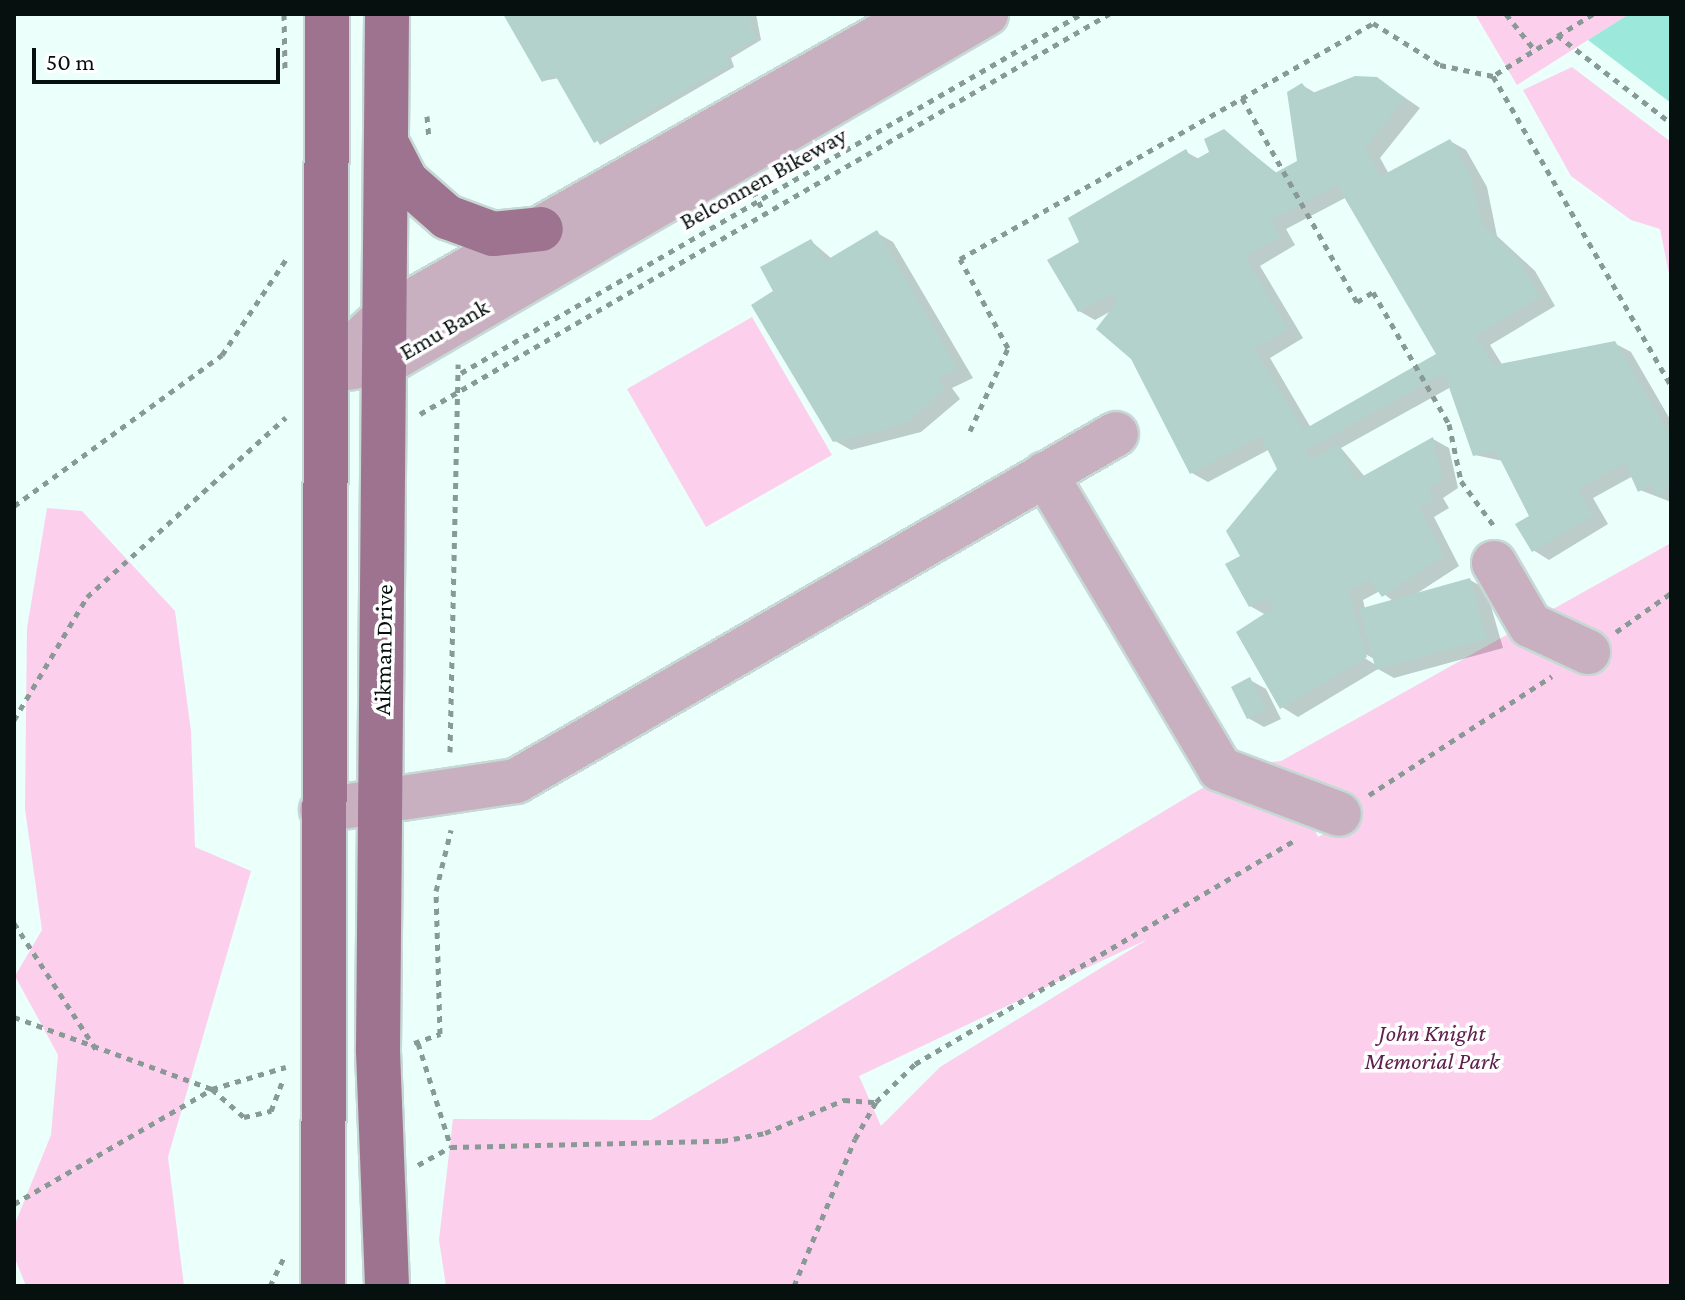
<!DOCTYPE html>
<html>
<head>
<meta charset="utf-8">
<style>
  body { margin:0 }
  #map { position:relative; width:1685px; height:1300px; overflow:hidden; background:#ebfffb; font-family:"Crimson Pro",serif }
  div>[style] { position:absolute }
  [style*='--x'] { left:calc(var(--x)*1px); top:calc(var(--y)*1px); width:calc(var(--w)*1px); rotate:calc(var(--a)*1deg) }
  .green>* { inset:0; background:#fcd0ec }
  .water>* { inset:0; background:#9ce8db }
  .shadow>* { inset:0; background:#0003 }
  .building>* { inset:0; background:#b3d2cc }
  .path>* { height:5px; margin-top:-2.5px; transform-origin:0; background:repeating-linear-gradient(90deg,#899996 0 6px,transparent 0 12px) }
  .roads { filter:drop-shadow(2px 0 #c6d9d5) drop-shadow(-2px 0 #c6d9d5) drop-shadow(0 2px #c6d9d5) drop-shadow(0 -2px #c6d9d5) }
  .minor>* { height:44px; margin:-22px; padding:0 22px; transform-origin:22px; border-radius:22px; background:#c8b0c0 }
  .major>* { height:44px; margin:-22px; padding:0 22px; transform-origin:22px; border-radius:22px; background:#9d738f }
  span { translate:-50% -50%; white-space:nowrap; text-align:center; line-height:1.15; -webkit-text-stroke:7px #fff; paint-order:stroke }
  .street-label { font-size:24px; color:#06110f }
  .park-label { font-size:24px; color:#5e204d; font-style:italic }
  .frame { position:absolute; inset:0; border:16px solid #06110f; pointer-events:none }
  .scale { position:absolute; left:32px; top:48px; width:248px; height:36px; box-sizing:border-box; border:4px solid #06110f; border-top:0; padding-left:10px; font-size:24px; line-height:28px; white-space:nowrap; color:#06110f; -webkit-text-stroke:6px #fff; paint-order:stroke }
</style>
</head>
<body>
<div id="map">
  <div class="green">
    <i style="clip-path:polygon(1475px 14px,1629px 14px,1517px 85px)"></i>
    <i style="clip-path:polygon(1572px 67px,1671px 142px,1671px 284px,1660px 229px,1631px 220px,1571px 176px,1523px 90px)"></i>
    <i style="clip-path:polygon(752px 317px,832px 455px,706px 527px,627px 389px)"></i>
    <i style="clip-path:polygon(47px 508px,82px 511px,175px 611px,191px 731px,195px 847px,251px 871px,168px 1157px,184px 1286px,26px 1286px,14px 1256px,14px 1226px,51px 1135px,58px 1055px,15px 976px,42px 930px,25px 809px,27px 628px)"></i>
    <i style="clip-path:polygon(evenodd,1671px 543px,1671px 1286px,446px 1286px,439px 1240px,453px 1119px,651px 1120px,1219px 778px,1309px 817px,1318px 837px,1327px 832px,1328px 801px,1238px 766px,1281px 761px,1671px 543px,1148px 939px,940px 1067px,881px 1126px,859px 1076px,1148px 939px)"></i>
  </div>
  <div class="water">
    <i style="clip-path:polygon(1629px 14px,1671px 14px,1671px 103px,1588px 40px)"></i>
  </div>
  <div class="shadow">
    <i style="clip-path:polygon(505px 14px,756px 14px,761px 40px,731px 58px,734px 67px,600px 145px,559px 78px,543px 81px)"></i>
    <i style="clip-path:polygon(evenodd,1376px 78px,1420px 108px,1380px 158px,1389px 174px,1450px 141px,1466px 150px,1487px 187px,1497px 236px,1535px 271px,1555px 306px,1490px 345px,1503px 366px,1614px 343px,1631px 352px,1671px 421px,1671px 502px,1640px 490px,1633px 476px,1593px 498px,1608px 524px,1549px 560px,1533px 550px,1532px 517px,1503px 461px,1475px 455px,1451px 387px,1341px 448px,1365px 477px,1433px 439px,1449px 448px,1458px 488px,1443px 498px,1449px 508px,1434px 517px,1459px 566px,1416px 594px,1470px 580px,1486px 589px,1503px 648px,1394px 678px,1378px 669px,1298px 717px,1282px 707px,1266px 615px,1250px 606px,1243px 556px,1280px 470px,1270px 449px,1208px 482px,1192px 473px,1113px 310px,1095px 320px,1079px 311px,1081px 243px,1186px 152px,1199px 159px,1212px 153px,1224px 131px,1278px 174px,1299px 162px,1302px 85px,1317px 94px,1376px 78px,1347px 197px,1438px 355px,1311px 428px,1270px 358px,1303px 338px,1260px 266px,1295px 245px,1286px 229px,1347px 197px,1376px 78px,1380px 591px,1393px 601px,1365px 609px,1363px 600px,1380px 591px,1376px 78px,1360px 651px,1376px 660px,1376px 665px,1358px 654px,1360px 651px)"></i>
    <i style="clip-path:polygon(877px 233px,893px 242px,973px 378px,952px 388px,960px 399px,921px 432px,851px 450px,835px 441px,776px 292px,811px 241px,832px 259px)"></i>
    <i style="clip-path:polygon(1250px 680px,1266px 689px,1281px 719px,1264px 727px,1248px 718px)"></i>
  </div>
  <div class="building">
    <i style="clip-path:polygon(503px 14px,758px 14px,748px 21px,757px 38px,727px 55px,730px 64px,594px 143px,555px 75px,542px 82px)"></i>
    <i style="clip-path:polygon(evenodd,1355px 76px,1377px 77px,1405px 98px,1365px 148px,1381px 176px,1450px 139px,1471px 176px,1482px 224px,1519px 260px,1540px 297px,1475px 336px,1494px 365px,1615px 341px,1671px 437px,1671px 487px,1656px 496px,1651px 485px,1638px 492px,1625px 463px,1578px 489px,1593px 515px,1532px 552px,1515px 524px,1529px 516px,1496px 451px,1473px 456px,1444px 373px,1304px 451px,1310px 459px,1339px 444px,1356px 480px,1433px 437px,1442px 479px,1429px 488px,1434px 499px,1419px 508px,1444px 556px,1382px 597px,1369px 579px,1348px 591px,1367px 657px,1280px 709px,1236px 632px,1273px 608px,1268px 598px,1249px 607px,1225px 564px,1240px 556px,1226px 531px,1277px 469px,1261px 436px,1190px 474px,1131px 359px,1096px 329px,1116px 303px,1113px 293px,1078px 312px,1047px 260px,1079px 242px,1068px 218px,1186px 149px,1193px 161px,1209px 152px,1204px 139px,1224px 129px,1275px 173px,1297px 161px,1287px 92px,1302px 83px,1310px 94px,1355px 76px,1337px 185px,1436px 354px,1303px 430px,1255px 349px,1288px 329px,1245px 257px,1281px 236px,1272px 220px,1337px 185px)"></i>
    <i style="clip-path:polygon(877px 230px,958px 369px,937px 379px,945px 389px,905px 424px,833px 442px,751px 305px,773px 291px,760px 267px,811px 239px,825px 261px)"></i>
    <i style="clip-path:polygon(1470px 578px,1487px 639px,1376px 670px,1359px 609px)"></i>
    <i style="clip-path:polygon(1250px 677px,1266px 710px,1247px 719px,1231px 687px)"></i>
  </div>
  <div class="path">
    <i style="--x:284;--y:14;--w:58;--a:89"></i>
    <i style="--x:1506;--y:14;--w:43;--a:51.5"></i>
    <i style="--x:1593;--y:14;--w:118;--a:148.2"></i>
    <i style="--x:1493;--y:76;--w:357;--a:60.1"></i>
    <i style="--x:1557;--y:35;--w:144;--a:37.7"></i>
    <i style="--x:1242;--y:98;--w:234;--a:60.6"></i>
    <i style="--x:1357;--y:302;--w:19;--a:-32"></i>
    <i style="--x:1373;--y:292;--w:152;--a:60.1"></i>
    <i style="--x:1449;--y:424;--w:58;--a:78.1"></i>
    <i style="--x:1461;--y:481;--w:56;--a:53.7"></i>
    <i style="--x:427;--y:116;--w:22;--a:85"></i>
    <i style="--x:753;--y:191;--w:28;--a:63"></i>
    <i style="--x:461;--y:373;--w:716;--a:-30.07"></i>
    <i style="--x:420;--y:414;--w:797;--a:-30.14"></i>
    <i style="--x:970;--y:431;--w:91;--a:-65.4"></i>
    <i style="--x:1008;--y:348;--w:101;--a:-118.3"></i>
    <i style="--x:960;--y:259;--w:476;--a:-29.7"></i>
    <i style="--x:1373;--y:23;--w:79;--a:32.1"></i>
    <i style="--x:1440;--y:65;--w:54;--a:11.7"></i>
    <i style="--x:14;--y:506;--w:257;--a:-36"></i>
    <i style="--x:222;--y:355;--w:117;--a:-56.2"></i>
    <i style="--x:1616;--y:632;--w:67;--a:-35.3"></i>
    <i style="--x:14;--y:720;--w:143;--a:-59.3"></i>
    <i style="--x:87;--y:597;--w:268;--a:-42.1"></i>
    <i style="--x:450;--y:752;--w:388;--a:-88.8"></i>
    <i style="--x:1369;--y:795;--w:218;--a:-33"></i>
    <i style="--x:14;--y:923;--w:153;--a:57"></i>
    <i style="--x:14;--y:1017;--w:211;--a:20"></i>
    <i style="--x:212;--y:1089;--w:43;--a:41.2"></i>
    <i style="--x:244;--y:1117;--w:28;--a:-13"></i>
    <i style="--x:271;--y:1111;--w:31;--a:-69"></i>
    <i style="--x:414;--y:1043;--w:28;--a:-19"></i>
    <i style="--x:440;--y:1034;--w:143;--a:-91.6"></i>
    <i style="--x:436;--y:891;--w:63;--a:-76.2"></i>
    <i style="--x:418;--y:1043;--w:109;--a:72.4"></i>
    <i style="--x:418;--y:1165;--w:38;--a:-29"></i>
    <i style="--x:451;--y:1147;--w:271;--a:-1.3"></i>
    <i style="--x:722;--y:1141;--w:44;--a:-10.5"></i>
    <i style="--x:765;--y:1133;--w:86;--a:-22.7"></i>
    <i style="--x:844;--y:1100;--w:32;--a:4"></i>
    <i style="--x:14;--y:1204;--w:229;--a:-30.1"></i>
    <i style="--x:212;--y:1089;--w:77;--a:-16.6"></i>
    <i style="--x:270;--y:1286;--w:32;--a:-64"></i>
    <i style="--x:794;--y:1286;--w:159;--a:-67.5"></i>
    <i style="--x:855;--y:1139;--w:43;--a:-60.4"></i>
    <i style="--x:876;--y:1102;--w:54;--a:-44.3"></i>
    <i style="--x:915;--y:1064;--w:442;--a:-30.5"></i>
  </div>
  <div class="roads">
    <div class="minor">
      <i style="--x:359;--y:341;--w:37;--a:-43"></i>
      <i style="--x:386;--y:316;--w:613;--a:-29.54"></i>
      <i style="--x:327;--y:371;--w:61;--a:-8.5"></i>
      <i style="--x:387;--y:362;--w:693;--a:-30.16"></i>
      <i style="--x:1045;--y:474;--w:343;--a:59.3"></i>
      <i style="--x:1220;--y:769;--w:127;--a:20.7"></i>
      <i style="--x:1494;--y:563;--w:72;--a:59.9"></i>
      <i style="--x:1530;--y:625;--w:64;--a:25"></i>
      <i style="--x:322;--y:810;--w:196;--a:-8.5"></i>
      <i style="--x:516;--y:781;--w:693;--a:-30.04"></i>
    </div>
    <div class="major">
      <i style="--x:387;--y:144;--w:42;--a:62.8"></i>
      <i style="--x:406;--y:181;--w:55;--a:41.3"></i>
      <i style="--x:447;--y:217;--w:49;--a:20.3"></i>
      <i style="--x:493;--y:234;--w:48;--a:-5.9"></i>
      <i style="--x:323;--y:1286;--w:1272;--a:-89.82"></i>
      <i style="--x:387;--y:1286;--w:237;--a:-92.2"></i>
      <i style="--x:378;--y:1049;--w:1035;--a:-89.5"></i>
    </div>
  </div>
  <div class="street-label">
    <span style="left:763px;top:178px;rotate:-29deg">Belconnen Bikeway</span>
    <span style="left:444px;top:329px;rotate:-30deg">Emu Bank</span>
    <span style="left:383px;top:650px;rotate:-89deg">Aikman Drive</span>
  </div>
  <div class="park-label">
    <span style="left:1432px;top:1047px">John Knight<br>Memorial Park</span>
  </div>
  <div class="frame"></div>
  <div class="scale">50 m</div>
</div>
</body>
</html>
